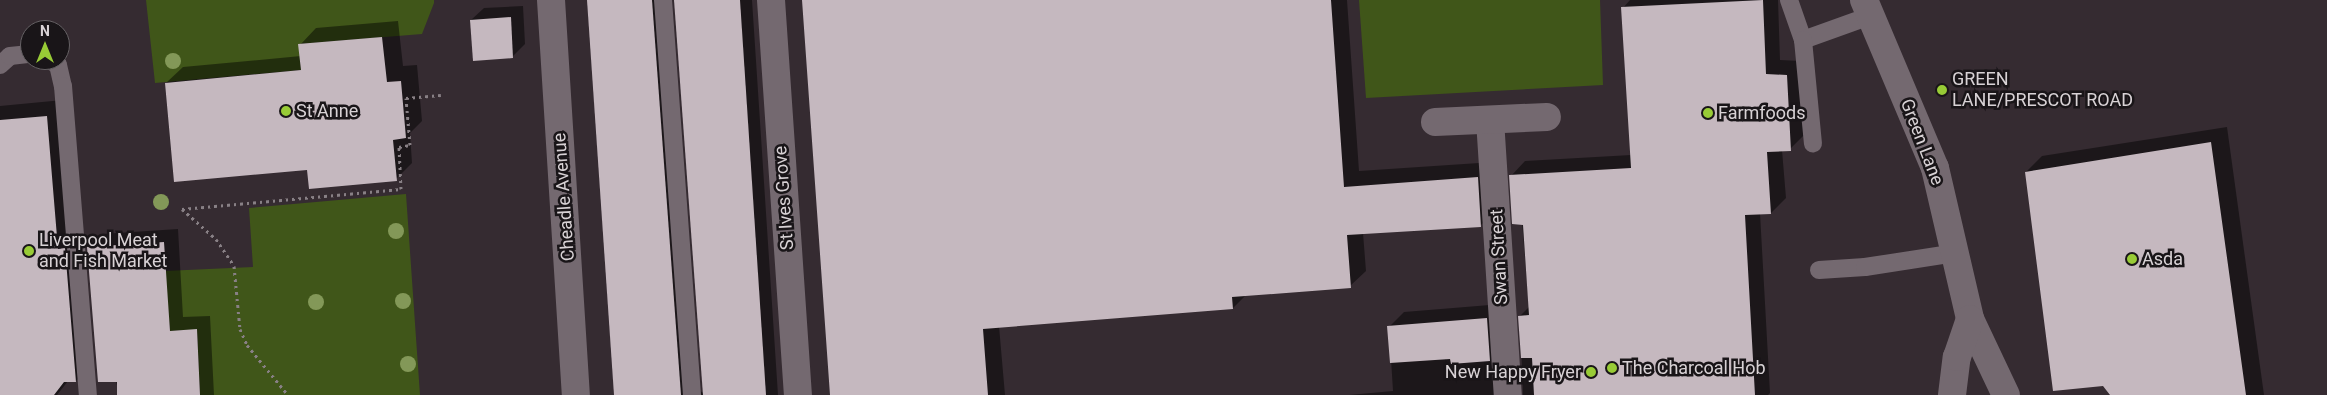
<!DOCTYPE html>
<html>
<head>
<meta charset="utf-8">
<style>
  body { margin:0 }
  #map { position:relative; width:2327px; height:395px; overflow:hidden; background:#352b31; font-family:Roboto,sans-serif }
  div>[style] { position:absolute }
  [style*='--x'] { left:calc(var(--x)*1px); top:calc(var(--y)*1px); width:calc(var(--w)*1px); rotate:calc(var(--a)*1deg) }
  .green>* { inset:0; background:#405619 }
  .shadow>* { inset:0; background:#0007 }
  .building>* { inset:0; background:#c5b8bf }
  .path>* { height:3px; margin-top:-1.5px; transform-origin:0; background:repeating-linear-gradient(90deg,#888085 0 2.5px,transparent 0 6.5px) }
  .service>* { height:18px; margin:-9px; padding:0 9px; transform-origin:9px; border-radius:9px; background:#746970 }
  .minor>* { height:28px; margin:-14px; padding:0 14px; transform-origin:14px; border-radius:14px; background:#746970 }
  .secondary>* { height:28px; margin:-14px; padding:0 14px; transform-origin:14px; border-radius:14px; background:#746970 }
  .trees>* { width:16px; height:16px; margin:-8px; border-radius:50%; background:#839858 }
  .dots>* { width:14px; height:14px; translate:-50% -50%; box-sizing:border-box; border:2px solid #191518; border-radius:50% }
  span { translate:-50% -50%; white-space:nowrap; text-align:center; line-height:1.15; -webkit-text-stroke:5px #191518; paint-order:stroke }
  .poi-label { font-size:18px; color:#d8d2d5 }
  .left { translate:0 -50%; text-align:left }
  .right { translate:-100% -50%; text-align:right }
  .street-label { font-size:18px; color:#d8d2d5 }
  .north { position:absolute; left:20px; top:20px; width:50px; height:50px; box-sizing:border-box; background:#191518; border:1px solid #656164; border-radius:50%; rotate:0deg; font-size:14px; font-weight:700; line-height:20px; text-align:center; color:#d8d2d5 }
  .north::after { content:''; display:block; margin:auto; width:18px; height:22px; background:#98cb36; clip-path:polygon(50% 0,100% 100%,50% 72%,0 100%) }
</style>
</head>
<body>
<div id="map">
  <div class="green">
    <i style="clip-path:polygon(146px 0,434px 0,434px 3px,422px 34px,299px 44px,301px 70px,155px 83px)"></i>
    <i style="clip-path:polygon(1359px 0,1600px 0,1603px 85px,1366px 98px)"></i>
    <i style="clip-path:polygon(406px 194px,420px 395px,200px 395px,197px 330px,170px 331px,165px 271px,253px 267px,249px 208px)"></i>
  </div>
  <div class="shadow">
    <i style="clip-path:polygon(589px 0,665px 0,696px 389px,704px 393px,675px 0,752px 0,778px 395px,615px 395px)"></i>
    <i style="clip-path:polygon(804px 0,1347px 0,1359px 171px,1494px 162px,1497px 209px,1481px 225px,1363px 233px,1366px 271px,1350px 286px,1246px 295px,1233px 308px,999px 326px,1005px 395px,831px 395px)"></i>
    <i style="clip-path:polygon(1630px 0,1778px 0,1780px 60px,1801px 61px,1805px 134px,1790px 149px,1782px 150px,1786px 198px,1771px 213px,1760px 213px,1770px 393px,1768px 395px,1523px 395px,1520px 316px,1529px 307px,1522px 222px,1511px 176px,1525px 161px,1631px 155px,1623px 8px)"></i>
    <i style="clip-path:polygon(523px 6px,525px 44px,513px 56px,471px 20px,484px 8px)"></i>
    <i style="clip-path:polygon(398px 21px,403px 66px,417px 65px,422px 121px,410px 133px,412px 163px,396px 179px,309px 168px,166px 83px,183px 67px,301px 56px,300px 45px,316px 28px)"></i>
    <i style="clip-path:polygon(63px 100px,92px 364px,76px 381px,68px 381px,57px 395px,0 395px,0 106px)"></i>
    <i style="clip-path:polygon(2227px 127px,2264px 395px,2111px 395px,2026px 172px,2042px 156px)"></i>
    <i style="clip-path:polygon(178px 229px,183px 317px,210px 316px,214px 395px,119px 395px,88px 248px,102px 234px)"></i>
    <i style="clip-path:polygon(1502px 304px,1509px 388px,1522px 395px,1349px 395px,1393px 391px,1389px 327px,1404px 312px)"></i>
  </div>
  <div class="building">
    <i style="clip-path:polygon(587px 0,652px 0,681px 395px,614px 395px)"></i>
    <i style="clip-path:polygon(674px 0,740px 0,766px 395px,703px 395px)"></i>
    <i style="clip-path:polygon(802px 0,1331px 0,1344px 187px,1478px 177px,1481px 227px,1347px 235px,1351px 288px,1232px 297px,1233px 309px,983px 329px,988px 395px,830px 395px)"></i>
    <i style="clip-path:polygon(1763px 0,1766px 74px,1787px 75px,1791px 151px,1767px 152px,1771px 214px,1745px 215px,1755px 395px,1534px 395px,1532px 358px,1521px 358px,1518px 316px,1529px 315px,1523px 225px,1512px 224px,1509px 175px,1631px 168px,1621px 7px)"></i>
    <i style="clip-path:polygon(511px 17px,513px 58px,473px 61px,470px 20px)"></i>
    <i style="clip-path:polygon(382px 37px,387px 82px,401px 81px,406px 138px,393px 140px,397px 181px,309px 189px,307px 170px,174px 182px,165px 83px,301px 70px,298px 44px)"></i>
    <i style="clip-path:polygon(47px 116px,58px 249px,65px 248px,76px 382px,64px 382px,54px 395px,0 395px,0 120px)"></i>
    <i style="clip-path:polygon(2211px 142px,2246px 395px,2110px 395px,2103px 386px,2053px 391px,2025px 172px)"></i>
    <i style="clip-path:polygon(164px 242px,170px 331px,197px 329px,200px 395px,117px 395px,117px 382px,98px 382px,87px 247px)"></i>
    <i style="clip-path:polygon(1487px 318px,1490px 361px,1451px 364px,1450px 359px,1390px 363px,1387px 326px)"></i>
  </div>
  <div class="path">
    <i style="--x:182;--y:209;--w:220;--a:-5.2"></i>
    <i style="--x:401;--y:189;--w:42;--a:-92.7"></i>
    <i style="--x:399;--y:147;--w:11;--a:-10"></i>
    <i style="--x:410;--y:145;--w:47;--a:-94.9"></i>
    <i style="--x:406;--y:98;--w:35;--a:-5"></i>
    <i style="--x:182;--y:209;--w:45;--a:41.4"></i>
    <i style="--x:216;--y:239;--w:32;--a:56"></i>
    <i style="--x:234;--y:266;--w:63;--a:84.6"></i>
    <i style="--x:240;--y:329;--w:17;--a:66"></i>
    <i style="--x:247;--y:345;--w:65;--a:50.6"></i>
  </div>
  <div class="service">
    <i style="--x:663;--y:0;--w:396;--a:85.8"></i>
    <i style="--x:1789;--y:0;--w:42;--a:70.7"></i>
    <i style="--x:1803;--y:40;--w:71;--a:-19.7"></i>
    <i style="--x:1803;--y:40;--w:104;--a:84.5"></i>
    <i style="--x:49;--y:60;--w:10;--a:29"></i>
    <i style="--x:58;--y:65;--w:22;--a:77"></i>
    <i style="--x:63;--y:86;--w:310;--a:85.4"></i>
    <i style="--x:0;--y:65;--w:13;--a:-42"></i>
    <i style="--x:10;--y:56;--w:20;--a:-6"></i>
    <i style="--x:1819;--y:270;--w:46;--a:-3.7"></i>
    <i style="--x:1865;--y:267;--w:91;--a:-8.8"></i>
  </div>
  <div class="minor">
    <i style="--x:551;--y:0;--w:396;--a:86.4"></i>
    <i style="--x:771;--y:0;--w:396;--a:86.1"></i>
    <i style="--x:1490;--y:120;--w:276;--a:86.3"></i>
    <i style="--x:1435;--y:122;--w:112;--a:-2.6"></i>
  </div>
  <div class="secondary">
    <i style="--x:1864;--y:0;--w:182;--a:67.1"></i>
    <i style="--x:1935;--y:168;--w:155;--a:76.9"></i>
    <i style="--x:1970;--y:319;--w:84;--a:64.7"></i>
    <i style="--x:1952;--y:395;--w:38;--a:-83"></i>
    <i style="--x:1957;--y:357;--w:40;--a:-71.1"></i>
  </div>
  <div class="trees">
    <i style="left:173px;top:61px"></i>
    <i style="left:161px;top:202px"></i>
    <i style="left:396px;top:231px"></i>
    <i style="left:403px;top:301px"></i>
    <i style="left:316px;top:302px"></i>
    <i style="left:408px;top:364px"></i>
  </div>
  <div class="dots">
    <i style="left:1942px;top:90px;background:#98cb36"></i>
    <i style="left:286px;top:111px;background:#98cb36"></i>
    <i style="left:1708px;top:113px;background:#98cb36"></i>
    <i style="left:29px;top:251px;background:#98cb36"></i>
    <i style="left:2132px;top:259px;background:#98cb36"></i>
    <i style="left:1612px;top:368px;background:#98cb36"></i>
    <i style="left:1591px;top:372px;background:#98cb36"></i>
  </div>
  <div class="poi-label">
    <span class="left" style="left:1952px;top:90px">GREEN<br>LANE/PRESCOT ROAD</span>
    <span class="left" style="left:296px;top:111px">St Anne</span>
    <span class="left" style="left:1718px;top:113px">Farmfoods</span>
    <span class="left" style="left:39px;top:251px">Liverpool Meat<br>and Fish Market</span>
    <span class="left" style="left:2142px;top:259px">Asda</span>
    <span class="left" style="left:1622px;top:368px">The Charcoal Hob</span>
    <span class="right" style="left:1581px;top:372px">New Happy Fryer</span>
  </div>
  <div class="street-label">
    <span style="left:1922px;top:142px;rotate:69deg">Green Lane</span>
    <span style="left:564px;top:197px;rotate:-94deg">Cheadle Avenue</span>
    <span style="left:784px;top:198px;rotate:-94deg">St Ives Grove</span>
    <span style="left:1499px;top:257px;rotate:-93deg">Swan Street</span>
  </div>
  <div class="north">N</div>
</div>
</body>
</html>
